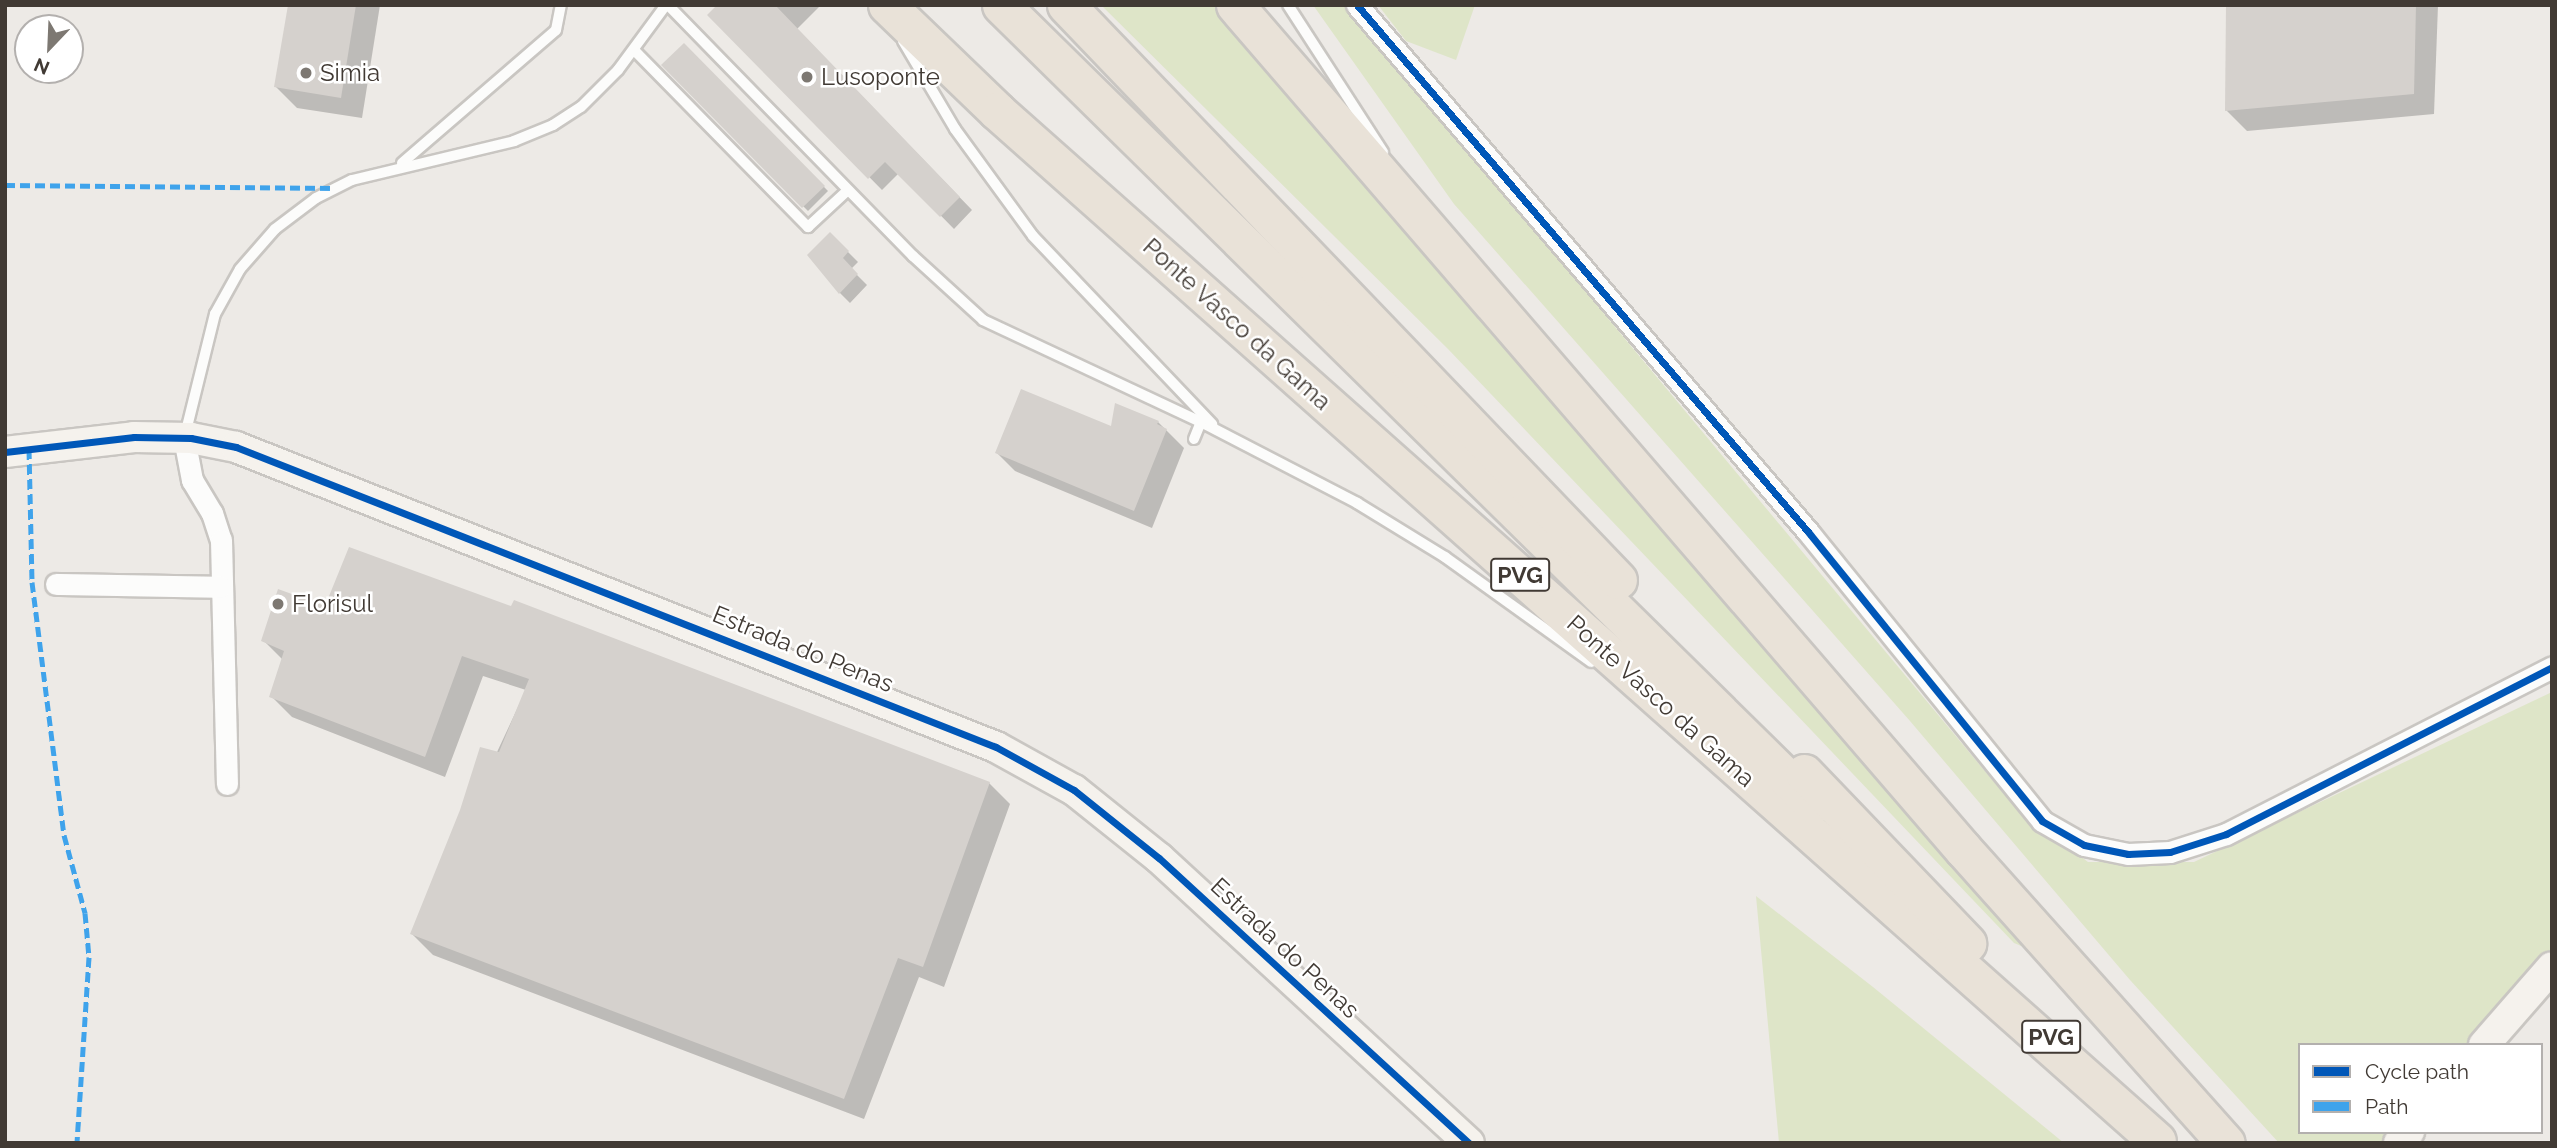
<!DOCTYPE html>
<html>
<head>
<meta charset="utf-8">
<style>
  body { margin:0 }
  #map { position:relative; width:2557px; height:1148px; overflow:hidden; background:#edeae6; font-family:Raleway,sans-serif }
  div>[style] { position:absolute }
  [style*='--x'] { left:calc(var(--x)*1px); top:calc(var(--y)*1px); width:calc(var(--w)*1px); rotate:calc(var(--a)*1deg) }
  .green>* { inset:0; background:#dee5c8 }
  .shadow>* { inset:0; background:#0003 }
  .building>* { inset:0; background:#d5d1cd }
  .roads { filter:drop-shadow(2px 0 #c9c6c2) drop-shadow(-2px 0 #c9c6c2) drop-shadow(0 2px #c9c6c2) drop-shadow(0 -2px #c9c6c2) }
  .lane>* { height:10px; margin:-5px; padding:0 5px; transform-origin:5px; border-radius:5px; background:#fcfcfb }
  .street>* { height:21px; margin:-10.5px; padding:0 10.5px; transform-origin:10.5px; border-radius:10.5px; background:#fcfcfb }
  .secondary>* { height:30px; margin:-15px; padding:0 15px; transform-origin:15px; border-radius:15px; background:#f5f2ed }
  .highway>* { height:37px; margin:-18.5px; padding:0 18.5px; transform-origin:18.5px; border-radius:18.5px; background:#e9e2d8 }
  .quiet>* { height:5px; margin-top:-2.5px; transform-origin:0; background:repeating-linear-gradient(90deg,#3fa3eb 0 10px,transparent 0 15px) }
  .cycleway>* { height:7px; margin:-3.5px; padding:0 3.5px; transform-origin:3.5px; border-radius:3.5px; background:#0057b8 }
  .dots>* { width:19px; height:19px; translate:-50% -50%; box-sizing:border-box; border:4px solid #fff; border-radius:50% }
  span { translate:-50% -50%; white-space:nowrap; text-align:center; line-height:1.15; -webkit-text-stroke:5px #fff; paint-order:stroke }
  .shield-label span { padding:2px 5px; background:#fff; border:2px solid; border-radius:5px; -webkit-text-stroke-width:0 }
  .shield-label { font-size:23px; color:#413a34; font-weight:700 }
  .poi-label { font-size:24px; color:#413a34 }
  .left { translate:0 -50%; text-align:left }
  .street-label { font-size:24px; color:#413a34 }
  .frame { position:absolute; inset:0; border:7px solid #413a34; pointer-events:none }
  .legend { position:absolute; left:2298px; top:1043px; width:245px; height:91px; box-sizing:border-box; background:#fff; border:2px solid #b3b0ae; margin:0; padding:9px 12px; list-style:none; font-size:21px; color:#413a34 }
  .legend li { display:flex; align-items:center; gap:14px; height:35px }
  .legend b { width:35px; border:2px solid #b3b0ae }
  .north { position:absolute; left:14px; top:14px; width:70px; height:70px; box-sizing:border-box; background:#fff; border:2px solid #b3b0ae; border-radius:50%; rotate:203deg; font-size:19px; font-weight:700; line-height:28px; text-align:center; color:#413a34 }
  .north::after { content:''; display:block; margin:auto; width:24px; height:32px; background:#7d7872; clip-path:polygon(50% 0,100% 100%,50% 72%,0 100%) }
</style>
</head>
<body>
<div id="map">
  <div class="green">
    <i style="clip-path:polygon(1101px 5px,1227px 5px,2031px 950px,2014px 943px,1448px 349px)"></i>
    <i style="clip-path:polygon(1313px 5px,1347px 5px,2014px 806px,2088px 862px,2194px 862px,2552px 692px,2552px 961px,2482px 1045px,2300px 1045px,2300px 1132px,2409px 1132px,2399px 1143px,2279px 1143px,2130px 980px,1910px 721px,1454px 204px)"></i>
    <i style="clip-path:polygon(1378px 5px,1475px 5px,1456px 60px,1406px 41px)"></i>
    <i style="clip-path:polygon(1756px 896px,1873px 987px,2064px 1143px,1779px 1143px)"></i>
  </div>
  <div class="shadow">
    <i style="clip-path:polygon(289px 5px,380px 5px,362px 118px,297px 108px,276px 87px)"></i>
    <i style="clip-path:polygon(719px 5px,821px 5px,797px 29px,972px 210px,954px 229px,899px 173px,882px 190px,710px 15px)"></i>
    <i style="clip-path:polygon(2227px 5px,2438px 5px,2434px 114px,2247px 131px,2226px 110px)"></i>
    <i style="clip-path:polygon(684px 45px,828px 191px,808px 211px,663px 65px)"></i>
    <i style="clip-path:polygon(830px 234px,858px 262px,851px 269px,867px 285px,850px 303px,840px 293px)"></i>
    <i style="clip-path:polygon(1158px 422px,1184px 448px,1152px 528px,1015px 471px,997px 453px)"></i>
    <i style="clip-path:polygon(326px 608px,989px 783px,1010px 804px,944px 987px,919px 977px,864px 1119px,433px 955px,412px 934px,526px 690px,483px 676px,445px 777px,292px 717px,271px 696px,283px 660px,263px 640px)"></i>
  </div>
  <div class="building">
    <i style="clip-path:polygon(288px 5px,356px 5px,341px 98px,274px 87px)"></i>
    <i style="clip-path:polygon(717px 5px,775px 5px,960px 197px,940px 217px,885px 162px,868px 179px,707px 15px)"></i>
    <i style="clip-path:polygon(2226px 5px,2416px 5px,2414px 94px,2225px 111px)"></i>
    <i style="clip-path:polygon(684px 43px,825px 186px,802px 208px,661px 65px)"></i>
    <i style="clip-path:polygon(830px 232px,849px 251px,843px 258px,858px 274px,839px 294px,807px 255px)"></i>
    <i style="clip-path:polygon(1021px 389px,1111px 426px,1115px 403px,1159px 421px,1157px 424px,1167px 429px,1134px 511px,995px 453px)"></i>
    <i style="clip-path:polygon(349px 547px,511px 606px,514px 600px,990px 782px,923px 967px,898px 958px,844px 1099px,410px 934px,460px 810px,480px 747px,499px 752px,529px 679px,462px 656px,425px 757px,269px 697px,284px 651px,261px 641px,278px 589px,325px 606px)"></i>
  </div>
  <div class="roads">
    <div class="lane">
      <i style="--x:668;--y:5;--w:351;--a:45.7"></i>
      <i style="--x:913;--y:256;--w:95;--a:42.4"></i>
      <i style="--x:983;--y:320;--w:241;--a:25.1"></i>
      <i style="--x:1201;--y:422;--w:176;--a:27.4"></i>
      <i style="--x:1357;--y:503;--w:103;--a:31.5"></i>
      <i style="--x:1445;--y:557;--w:180;--a:35.7"></i>
      <i style="--x:1288;--y:5;--w:175;--a:57.1"></i>
      <i style="--x:903;--y:41;--w:102;--a:59.4"></i>
      <i style="--x:955;--y:129;--w:132;--a:53.9"></i>
      <i style="--x:1033;--y:236;--w:260;--a:46.4"></i>
      <i style="--x:635;--y:51;--w:247;--a:45.5"></i>
      <i style="--x:808;--y:227;--w:54;--a:-42.8"></i>
      <i style="--x:402;--y:163;--w:203;--a:-40.8"></i>
      <i style="--x:556;--y:30;--w:25;--a:-79"></i>
      <i style="--x:185;--y:435;--w:125;--a:-76.1"></i>
      <i style="--x:215;--y:314;--w:51;--a:-60.9"></i>
      <i style="--x:240;--y:269;--w:53;--a:-48.8"></i>
      <i style="--x:275;--y:229;--w:51;--a:-37.1"></i>
      <i style="--x:316;--y:198;--w:40;--a:-26.6"></i>
      <i style="--x:352;--y:180;--w:167;--a:-13.5"></i>
      <i style="--x:514;--y:141;--w:42;--a:-22.3"></i>
      <i style="--x:553;--y:125;--w:33;--a:-33"></i>
      <i style="--x:581;--y:107;--w:52;--a:-45"></i>
      <i style="--x:618;--y:70;--w:81;--a:-53.6"></i>
      <i style="--x:1194;--y:439;--w:18;--a:-68"></i>
    </div>
    <div class="street">
      <i style="--x:1357;--y:5;--w:695;--a:49.43"></i>
      <i style="--x:1809;--y:533;--w:370;--a:51"></i>
      <i style="--x:2042;--y:821;--w:48;--a:29.7"></i>
      <i style="--x:2084;--y:845;--w:45;--a:11.6"></i>
      <i style="--x:2128;--y:854;--w:42;--a:-2.7"></i>
      <i style="--x:2170;--y:852;--w:59;--a:-17.8"></i>
      <i style="--x:2226;--y:834;--w:366;--a:-27.1"></i>
      <i style="--x:184;--y:438;--w:43;--a:79.2"></i>
      <i style="--x:192;--y:480;--w:39;--a:59"></i>
      <i style="--x:212;--y:513;--w:28;--a:72"></i>
      <i style="--x:221;--y:540;--w:244;--a:88.6"></i>
      <i style="--x:56;--y:584;--w:164;--a:1"></i>
    </div>
    <div class="secondary">
      <i style="--x:5;--y:452;--w:130;--a:-6.6"></i>
      <i style="--x:134;--y:437;--w:57;--a:1"></i>
      <i style="--x:191;--y:438;--w:46;--a:11.3"></i>
      <i style="--x:236;--y:447;--w:817;--a:21.54"></i>
      <i style="--x:996;--y:747;--w:89;--a:28.9"></i>
      <i style="--x:1074;--y:790;--w:109;--a:38.7"></i>
      <i style="--x:1159;--y:858;--w:421;--a:42.6"></i>
      <i style="--x:2484;--y:1045;--w:103;--a:-48.9"></i>
      <i style="--x:2399;--y:1143;--w:15;--a:-48"></i>
    </div>
    <div class="highway">
      <i style="--x:887;--y:5;--w:153;--a:43.9"></i>
      <i style="--x:997;--y:111;--w:1551;--a:41.6"></i>
      <i style="--x:1001;--y:5;--w:1139;--a:44.54"></i>
      <i style="--x:1066;--y:5;--w:797;--a:46.17"></i>
      <i style="--x:1235;--y:5;--w:1115;--a:49.22"></i>
      <i style="--x:1963;--y:849;--w:394;--a:48.2"></i>
      <i style="--x:1804;--y:773;--w:236;--a:46.2"></i>
    </div>
  </div>
  <div class="quiet">
    <i style="--x:5;--y:185;--w:330;--a:0.5"></i>
    <i style="--x:29;--y:449;--w:133;--a:88.7"></i>
    <i style="--x:32;--y:582;--w:255;--a:82.8"></i>
    <i style="--x:64;--y:835;--w:81;--a:74.9"></i>
    <i style="--x:85;--y:913;--w:44;--a:84.8"></i>
    <i style="--x:89;--y:957;--w:186;--a:93.7"></i>
  </div>
  <div class="cycleway">
    <i style="--x:1357;--y:5;--w:695;--a:49.43"></i>
    <i style="--x:1809;--y:533;--w:370;--a:51"></i>
    <i style="--x:2042;--y:821;--w:48;--a:29.7"></i>
    <i style="--x:2084;--y:845;--w:45;--a:11.6"></i>
    <i style="--x:2128;--y:854;--w:42;--a:-2.7"></i>
    <i style="--x:2170;--y:852;--w:59;--a:-17.8"></i>
    <i style="--x:2226;--y:834;--w:366;--a:-27.1"></i>
    <i style="--x:5;--y:452;--w:130;--a:-6.6"></i>
    <i style="--x:134;--y:437;--w:57;--a:1"></i>
    <i style="--x:191;--y:438;--w:46;--a:11.3"></i>
    <i style="--x:236;--y:447;--w:817;--a:21.54"></i>
    <i style="--x:996;--y:747;--w:89;--a:28.9"></i>
    <i style="--x:1074;--y:790;--w:109;--a:38.7"></i>
    <i style="--x:1159;--y:858;--w:421;--a:42.6"></i>
  </div>
  <div class="dots">
    <i style="left:306px;top:73px;background:#7d7872"></i>
    <i style="left:807px;top:77px;background:#7d7872"></i>
    <i style="left:278px;top:604px;background:#7d7872"></i>
  </div>
  <div class="shield-label">
    <span style="left:1520px;top:575px">PVG</span>
    <span style="left:2051px;top:1037px">PVG</span>
  </div>
  <div class="poi-label">
    <span class="left" style="left:320px;top:73px">Simia</span>
    <span class="left" style="left:821px;top:77px">Lusoponte</span>
    <span class="left" style="left:292px;top:604px">Florisul</span>
  </div>
  <div class="street-label">
    <span style="left:1237px;top:324px;rotate:42deg">Ponte Vasco da Gama</span>
    <span style="left:803px;top:649px;rotate:22deg">Estrada do Penas</span>
    <span style="left:1661px;top:701px;rotate:42deg">Ponte Vasco da Gama</span>
    <span style="left:1285px;top:948px;rotate:43deg">Estrada do Penas</span>
  </div>
  <div class="frame"></div>
  <ul class="legend">
  <li><b style="height:9px;background:#0057b8"></b>Cycle path</li>
  <li><b style="height:9px;background:#3fa3eb"></b>Path</li>
  </ul>
  <div class="north">N</div>
</div>
</body>
</html>
